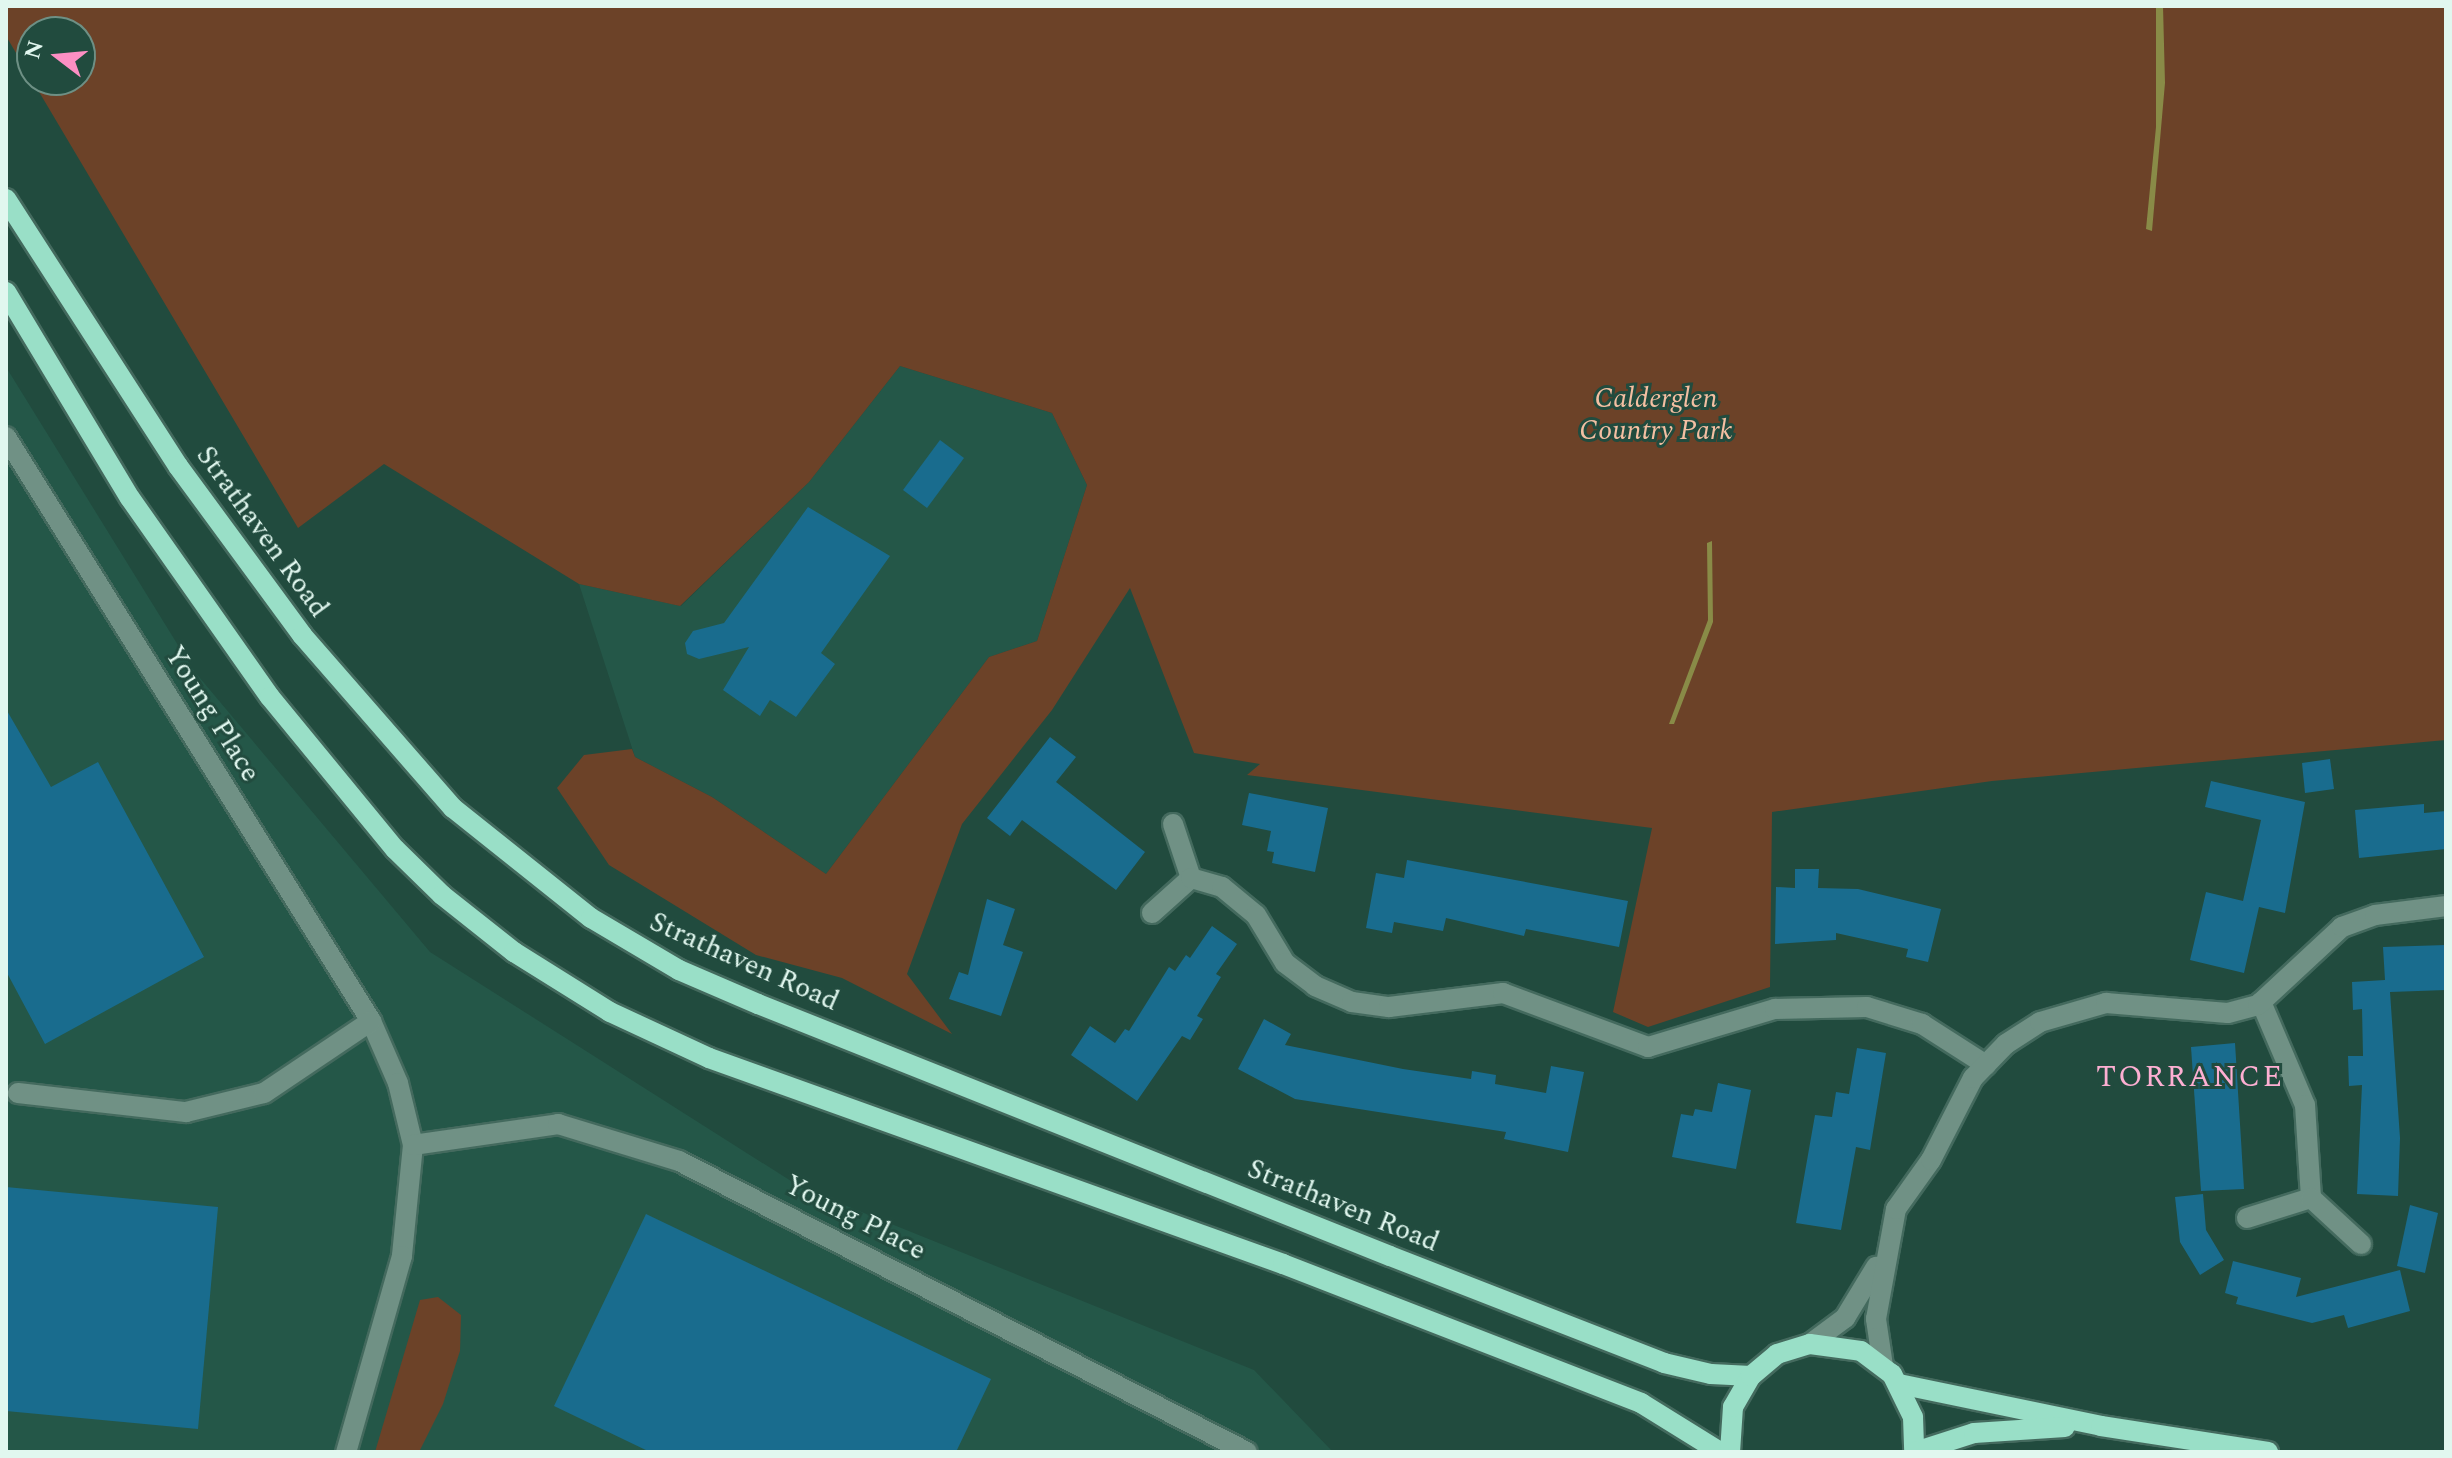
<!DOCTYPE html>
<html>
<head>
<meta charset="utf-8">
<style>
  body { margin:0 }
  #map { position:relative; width:2452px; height:1458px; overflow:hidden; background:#214b3e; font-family:Spectral,serif }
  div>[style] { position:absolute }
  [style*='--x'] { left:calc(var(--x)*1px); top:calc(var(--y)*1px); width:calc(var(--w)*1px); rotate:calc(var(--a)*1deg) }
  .built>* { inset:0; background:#245748 }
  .green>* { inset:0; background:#6c4228 }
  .water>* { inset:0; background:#898b47 }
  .building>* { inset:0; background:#196c8e }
  .roads { filter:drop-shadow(2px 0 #446a5e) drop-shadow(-2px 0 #446a5e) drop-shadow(0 2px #446a5e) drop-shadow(0 -2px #446a5e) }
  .minor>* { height:20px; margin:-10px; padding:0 10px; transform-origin:10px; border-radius:10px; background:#709185 }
  .major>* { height:20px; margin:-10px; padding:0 10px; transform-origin:10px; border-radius:10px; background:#99dfc7 }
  span { translate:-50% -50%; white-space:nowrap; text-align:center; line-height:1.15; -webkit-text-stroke:6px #214b3e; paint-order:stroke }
  .park-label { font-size:28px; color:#f4bfa2; font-style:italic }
  .street-label { font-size:28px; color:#e1f7ef }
  .neighbourhood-label { font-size:30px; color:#fdafd2; letter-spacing:2px }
  .frame { position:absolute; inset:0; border:8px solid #e1f7ef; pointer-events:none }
  .north { position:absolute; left:16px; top:16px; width:80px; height:80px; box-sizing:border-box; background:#214b3e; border:2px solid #6e9085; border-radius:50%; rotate:286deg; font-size:22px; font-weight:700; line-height:32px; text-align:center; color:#e1f7ef }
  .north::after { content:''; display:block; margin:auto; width:28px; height:36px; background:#fc8fc3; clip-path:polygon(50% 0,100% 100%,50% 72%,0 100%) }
</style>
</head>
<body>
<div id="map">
  <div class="built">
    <i style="clip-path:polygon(900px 366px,1052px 413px,1087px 485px,1037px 641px,989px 657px,826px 874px,712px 797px,635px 757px,579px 584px,681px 606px,809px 482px)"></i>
    <i style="clip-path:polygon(6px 367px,194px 671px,430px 952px,802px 1188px,1254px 1370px,1333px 1452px,6px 1452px)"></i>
  </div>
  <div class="green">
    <i style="clip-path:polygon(6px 6px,2446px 6px,2446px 740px,1992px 781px,1772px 812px,1770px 987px,1648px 1027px,1613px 1012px,1652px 828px,1247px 775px,1260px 764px,1194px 753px,1130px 588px,1052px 710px,962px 824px,907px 974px,952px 1034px,842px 978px,756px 955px,609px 865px,557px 788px,584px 755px,632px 749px,635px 757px,712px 797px,826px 874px,989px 657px,1037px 641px,1087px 485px,1052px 413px,900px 366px,809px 482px,680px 606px,579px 584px,384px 464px,298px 528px,32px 80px,80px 80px,80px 32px,32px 32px,32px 80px,6px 36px)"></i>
    <i style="clip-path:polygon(438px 1297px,461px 1315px,460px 1351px,443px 1404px,419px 1452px,375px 1452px,420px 1300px)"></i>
  </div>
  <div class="water">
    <i style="clip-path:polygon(2156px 6px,2163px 6px,2165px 83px,2152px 231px,2146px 229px,2156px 127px)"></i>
    <i style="clip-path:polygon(1712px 541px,1713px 622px,1674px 724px,1669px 724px,1708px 620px,1707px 543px)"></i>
  </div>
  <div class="building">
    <i style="clip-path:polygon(940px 440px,964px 458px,927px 508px,903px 490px)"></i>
    <i style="clip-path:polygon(808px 507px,890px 556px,821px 653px,835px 664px,796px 717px,770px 700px,760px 716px,723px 690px,749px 647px,699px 659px,687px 654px,685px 643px,693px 631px,724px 623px)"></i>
    <i style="clip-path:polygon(6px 709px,51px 787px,98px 762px,204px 957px,45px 1044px,6px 971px)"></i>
    <i style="clip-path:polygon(1050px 737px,1076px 757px,1056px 782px,1145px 852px,1116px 890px,1022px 820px,1010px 836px,987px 818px)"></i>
    <i style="clip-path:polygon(2330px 759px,2334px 789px,2305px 793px,2302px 763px)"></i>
    <i style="clip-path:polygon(2211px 781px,2305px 802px,2285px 913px,2259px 907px,2244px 973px,2190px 960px,2206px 892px,2243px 901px,2261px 820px,2205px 807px)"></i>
    <i style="clip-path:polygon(1249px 793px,1328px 808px,1315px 872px,1272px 863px,1274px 852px,1267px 851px,1271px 831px,1242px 825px)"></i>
    <i style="clip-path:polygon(2424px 804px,2424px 813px,2446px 811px,2446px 849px,2359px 858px,2355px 810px)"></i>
    <i style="clip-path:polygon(1407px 860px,1628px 901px,1619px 947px,1526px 929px,1524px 936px,1446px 918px,1443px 931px,1394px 922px,1392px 933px,1366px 928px,1376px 873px,1404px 878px)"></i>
    <i style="clip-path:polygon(1795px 869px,1819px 869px,1818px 888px,1858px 889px,1941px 909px,1928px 962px,1906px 957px,1908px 949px,1836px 933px,1836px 940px,1775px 944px,1776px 887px,1795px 888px)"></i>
    <i style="clip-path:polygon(987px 899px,1015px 909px,1003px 945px,1023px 952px,1001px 1016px,949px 999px,959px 972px,968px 975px)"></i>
    <i style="clip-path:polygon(1212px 926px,1237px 944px,1216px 974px,1221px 977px,1197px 1016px,1203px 1019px,1190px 1040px,1182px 1036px,1137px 1101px,1071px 1055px,1090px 1026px,1115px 1043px,1125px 1029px,1129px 1031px,1169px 967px,1175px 971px,1186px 955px,1190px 958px)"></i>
    <i style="clip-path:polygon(2446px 945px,2446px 990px,2390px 992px,2400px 1138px,2398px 1196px,2357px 1194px,2362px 1085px,2349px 1086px,2348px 1056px,2363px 1056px,2362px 1009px,2353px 1010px,2352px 982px,2385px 980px,2383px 947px)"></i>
    <i style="clip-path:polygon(1264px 1019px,1291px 1034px,1285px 1045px,1403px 1069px,1471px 1079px,1472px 1071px,1496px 1075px,1495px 1084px,1546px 1093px,1551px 1066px,1584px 1072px,1568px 1152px,1504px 1139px,1506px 1132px,1295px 1099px,1238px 1069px)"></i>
    <i style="clip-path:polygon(2235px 1043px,2244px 1189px,2201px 1191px,2191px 1047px)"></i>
    <i style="clip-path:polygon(1857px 1048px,1886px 1053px,1870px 1150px,1856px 1147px,1841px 1230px,1796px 1223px,1815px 1115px,1832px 1117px,1836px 1092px,1849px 1094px)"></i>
    <i style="clip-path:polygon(1718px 1083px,1751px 1090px,1736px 1169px,1672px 1157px,1681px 1114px,1693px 1116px,1695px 1109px,1712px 1112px)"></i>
    <i style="clip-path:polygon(6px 1187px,218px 1207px,198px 1429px,6px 1411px)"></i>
    <i style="clip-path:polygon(2203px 1194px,2206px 1230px,2224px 1260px,2200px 1275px,2180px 1242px,2175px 1197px)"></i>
    <i style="clip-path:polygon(2410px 1205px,2438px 1213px,2425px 1273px,2397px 1266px)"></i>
    <i style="clip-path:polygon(646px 1214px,991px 1379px,956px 1452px,650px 1452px,554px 1406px)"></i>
    <i style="clip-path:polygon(2233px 1261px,2301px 1278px,2296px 1297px,2400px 1270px,2410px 1311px,2348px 1328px,2344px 1315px,2312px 1323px,2236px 1304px,2238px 1297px,2225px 1293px)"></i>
  </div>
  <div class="roads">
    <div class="minor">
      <i style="--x:6;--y:437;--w:689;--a:57.99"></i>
      <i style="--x:371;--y:1021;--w:68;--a:66.5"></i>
      <i style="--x:398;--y:1083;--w:64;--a:76.4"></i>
      <i style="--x:413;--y:1145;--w:112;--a:95.7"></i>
      <i style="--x:402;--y:1256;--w:204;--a:105.9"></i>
      <i style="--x:1173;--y:824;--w:57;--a:71.6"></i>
      <i style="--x:1152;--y:913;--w:52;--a:-41.9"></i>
      <i style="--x:1191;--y:878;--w:32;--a:16"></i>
      <i style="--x:1222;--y:887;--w:44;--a:39.5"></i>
      <i style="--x:1256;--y:915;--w:56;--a:58.9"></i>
      <i style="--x:1285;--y:963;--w:38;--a:37"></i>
      <i style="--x:1315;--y:986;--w:40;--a:23.4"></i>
      <i style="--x:1352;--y:1002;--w:37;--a:8"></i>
      <i style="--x:1389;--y:1007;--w:115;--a:-7"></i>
      <i style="--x:1503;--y:993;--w:155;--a:20.4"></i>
      <i style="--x:1648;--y:1047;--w:133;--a:-16.7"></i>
      <i style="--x:1775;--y:1009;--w:92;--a:-1.2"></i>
      <i style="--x:1867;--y:1007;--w:58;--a:17.2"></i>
      <i style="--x:1922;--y:1024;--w:76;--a:32.6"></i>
      <i style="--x:2261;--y:1002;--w:112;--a:66.9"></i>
      <i style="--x:2305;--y:1105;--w:93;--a:86.3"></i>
      <i style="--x:18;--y:1093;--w:169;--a:6.5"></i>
      <i style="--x:186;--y:1112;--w:80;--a:-13.7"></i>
      <i style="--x:264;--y:1093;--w:129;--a:-33.9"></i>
      <i style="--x:413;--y:1145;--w:147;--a:-8.2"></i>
      <i style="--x:558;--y:1124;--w:127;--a:17"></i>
      <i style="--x:679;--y:1161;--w:638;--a:27.13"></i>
      <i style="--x:2247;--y:1218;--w:67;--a:-17.4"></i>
      <i style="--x:2311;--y:1198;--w:68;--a:42.6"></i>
      <i style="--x:1810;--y:1344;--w:44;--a:-36.6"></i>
      <i style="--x:1845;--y:1318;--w:60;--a:-58.7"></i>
      <i style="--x:1883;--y:1366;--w:48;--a:-98.5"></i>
      <i style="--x:1876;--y:1319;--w:112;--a:-79.7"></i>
      <i style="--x:1896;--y:1209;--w:60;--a:-54.5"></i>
      <i style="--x:1931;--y:1160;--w:92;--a:-62.9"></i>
      <i style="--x:1973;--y:1078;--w:47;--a:-45.9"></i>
      <i style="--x:2006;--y:1044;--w:40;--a:-32.9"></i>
      <i style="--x:2040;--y:1022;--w:69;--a:-16.1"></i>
      <i style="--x:2106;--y:1003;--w:122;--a:4.7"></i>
      <i style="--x:2228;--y:1013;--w:31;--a:-15"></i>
      <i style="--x:2258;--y:1005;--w:115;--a:-42.9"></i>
      <i style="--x:2342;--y:927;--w:35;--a:-20"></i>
      <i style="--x:2375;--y:915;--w:72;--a:-7.2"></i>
    </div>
    <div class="major">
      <i style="--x:6;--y:199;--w:318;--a:57.2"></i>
      <i style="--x:178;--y:466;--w:210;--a:53.7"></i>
      <i style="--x:302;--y:635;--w:230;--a:48.9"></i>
      <i style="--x:453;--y:808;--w:176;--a:38.6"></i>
      <i style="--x:591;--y:918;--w:102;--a:30.6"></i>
      <i style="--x:679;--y:970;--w:86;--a:23.3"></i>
      <i style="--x:758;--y:1004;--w:680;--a:21.74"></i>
      <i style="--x:1390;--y:1256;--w:294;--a:21.3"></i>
      <i style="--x:1664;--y:1363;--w:48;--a:13.2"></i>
      <i style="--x:1711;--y:1374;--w:40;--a:2.9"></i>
      <i style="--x:6;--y:292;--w:240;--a:59"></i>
      <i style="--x:130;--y:498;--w:243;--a:54.9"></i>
      <i style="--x:270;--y:697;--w:197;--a:50.6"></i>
      <i style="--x:395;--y:849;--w:66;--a:44.4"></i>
      <i style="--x:442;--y:895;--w:92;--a:38.4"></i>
      <i style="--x:514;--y:952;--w:113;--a:32"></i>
      <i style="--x:610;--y:1012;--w:109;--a:24.9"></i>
      <i style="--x:709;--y:1058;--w:610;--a:19.74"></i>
      <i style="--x:1283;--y:1264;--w:384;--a:21.2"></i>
      <i style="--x:1641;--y:1403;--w:93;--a:31.8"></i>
      <i style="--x:1899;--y:1384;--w:206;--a:11.7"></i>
      <i style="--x:2101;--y:1426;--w:169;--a:8.8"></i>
      <i style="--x:1730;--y:1452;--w:45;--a:-86.2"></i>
      <i style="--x:1733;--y:1407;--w:36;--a:-60"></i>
      <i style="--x:1751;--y:1376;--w:34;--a:-40"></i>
      <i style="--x:1777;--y:1354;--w:34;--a:-17"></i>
      <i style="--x:1810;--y:1344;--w:51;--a:7.8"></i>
      <i style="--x:1861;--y:1351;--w:39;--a:37"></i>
      <i style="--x:1892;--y:1374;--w:48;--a:64"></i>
      <i style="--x:1913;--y:1417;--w:35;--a:88"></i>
      <i style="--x:1915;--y:1452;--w:62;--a:-17.9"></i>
      <i style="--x:1974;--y:1433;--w:91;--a:-3.8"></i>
    </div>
  </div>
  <div class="park-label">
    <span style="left:1656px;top:415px">Calderglen<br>Country Park</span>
  </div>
  <div class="street-label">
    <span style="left:262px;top:532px;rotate:54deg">Strathaven Road</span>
    <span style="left:212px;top:714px;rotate:58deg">Young Place</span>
    <span style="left:744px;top:962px;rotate:24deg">Strathaven Road</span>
    <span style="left:1343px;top:1206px;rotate:22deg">Strathaven Road</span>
    <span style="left:855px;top:1218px;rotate:27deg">Young Place</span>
  </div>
  <div class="neighbourhood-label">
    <span style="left:2190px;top:1077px">TORRANCE</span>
  </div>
  <div class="frame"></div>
  <div class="north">N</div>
</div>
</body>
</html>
